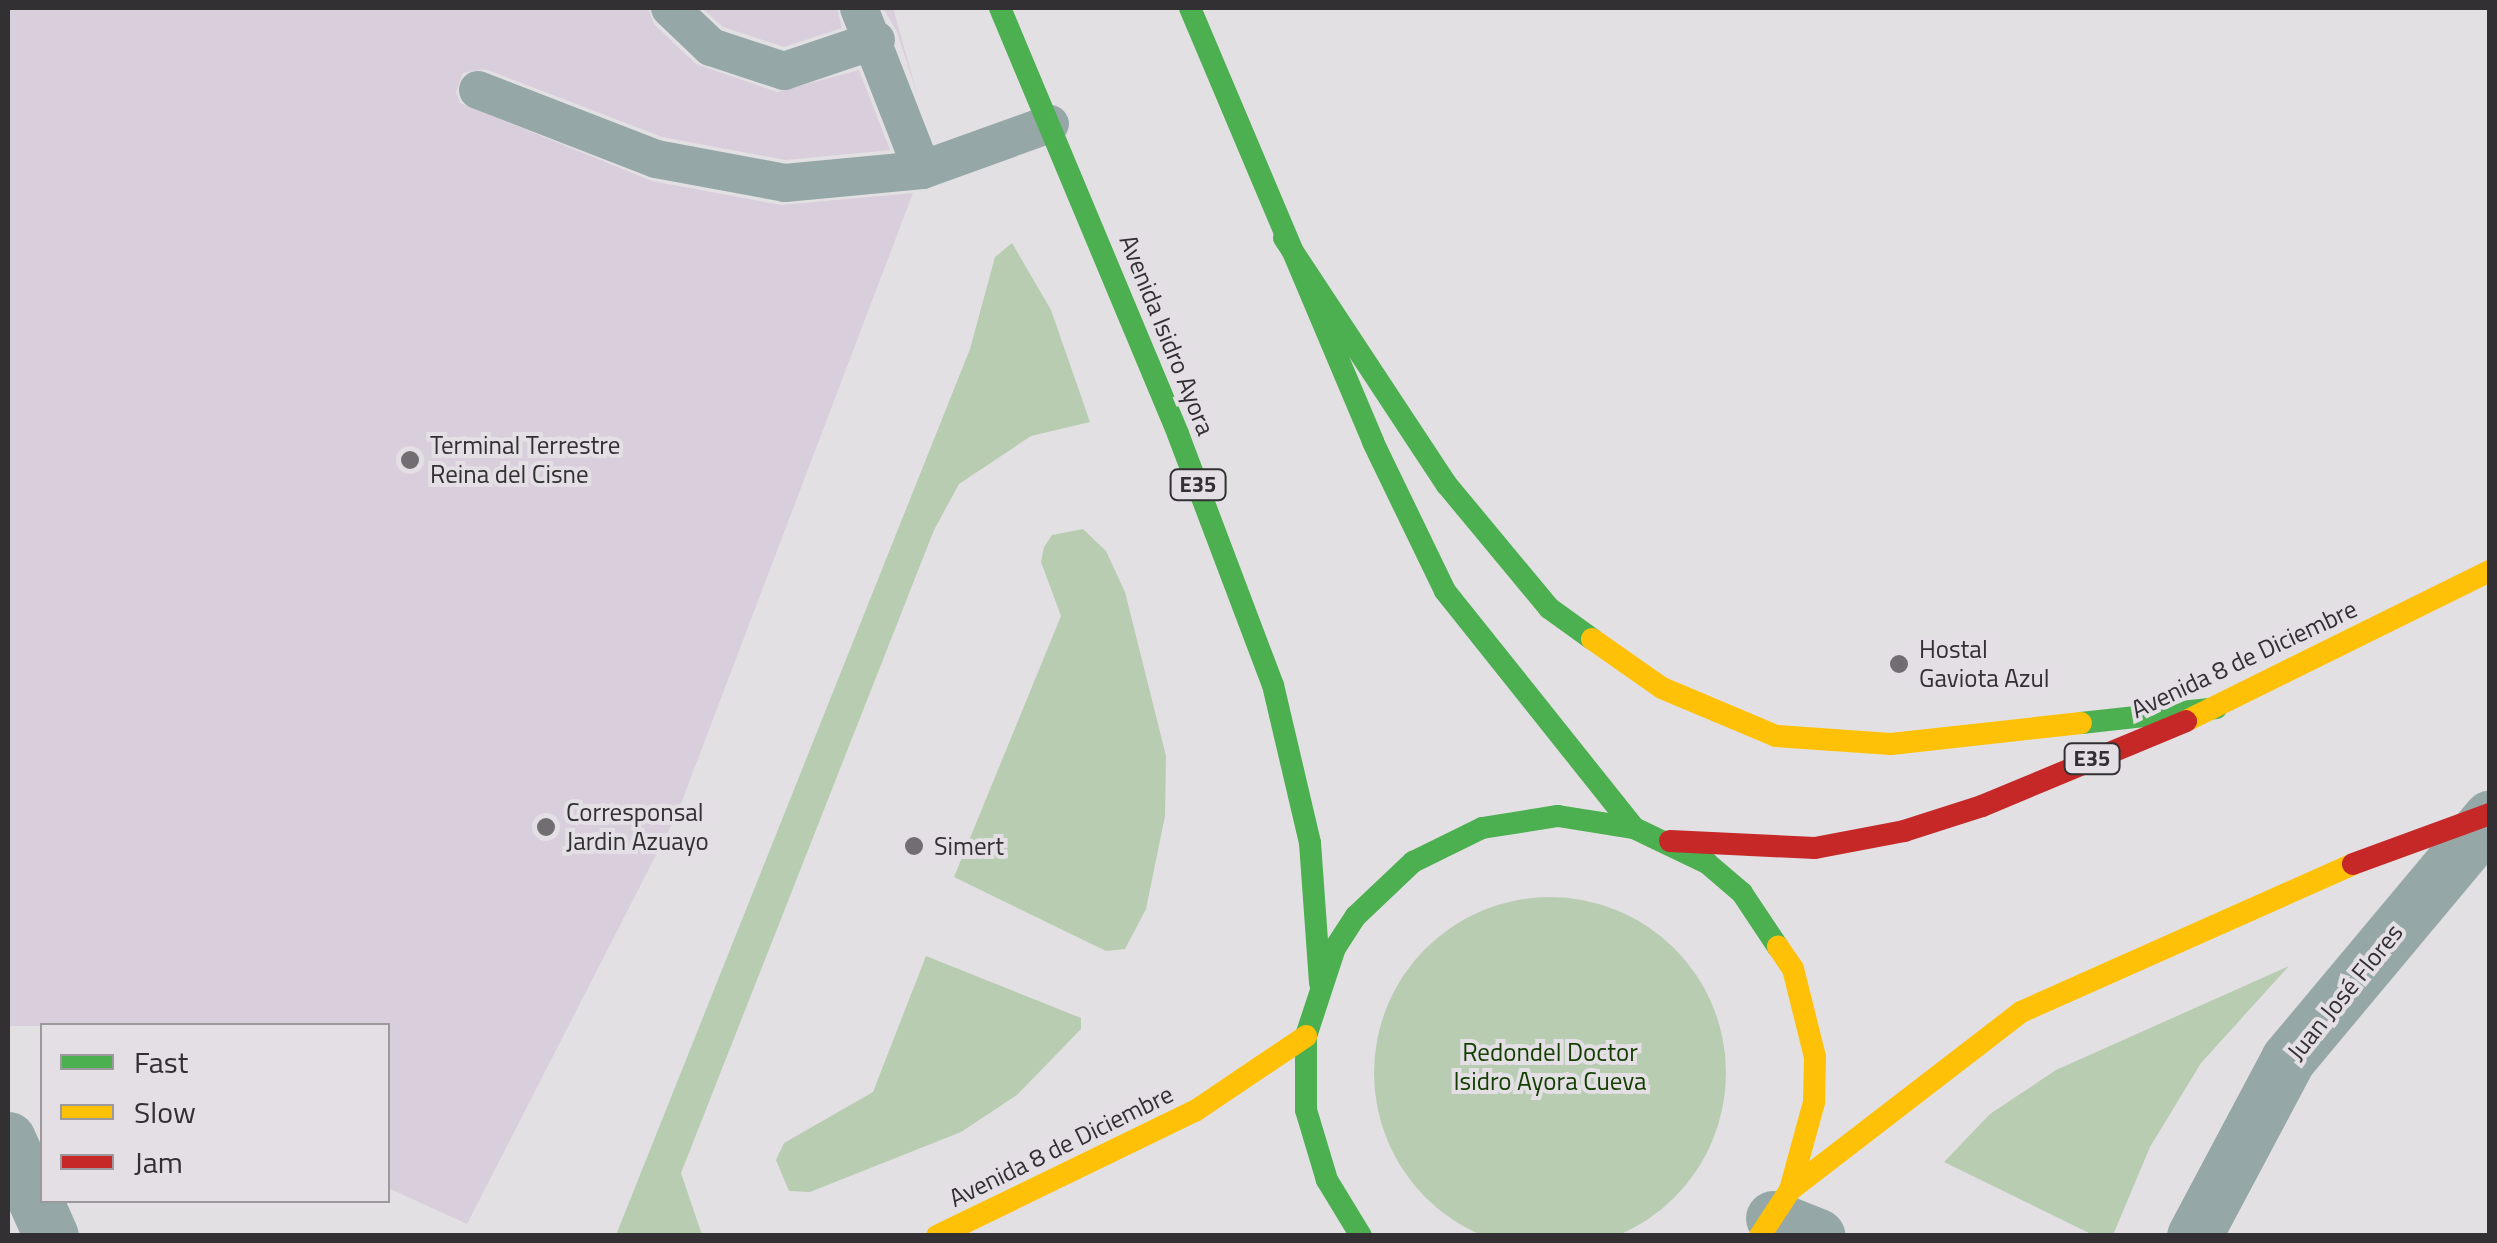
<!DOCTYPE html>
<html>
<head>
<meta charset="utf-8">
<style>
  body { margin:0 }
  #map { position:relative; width:2497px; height:1243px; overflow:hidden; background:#e2e0e3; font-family:"Titillium Web",sans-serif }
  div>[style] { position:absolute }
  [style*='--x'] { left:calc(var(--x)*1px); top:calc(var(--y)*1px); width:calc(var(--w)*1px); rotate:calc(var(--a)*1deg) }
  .green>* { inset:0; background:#b8ccb2 }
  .round { border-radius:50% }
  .building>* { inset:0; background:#d9cedb }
  .path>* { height:6px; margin-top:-3px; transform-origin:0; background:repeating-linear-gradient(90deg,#a1a9aa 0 8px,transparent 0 16px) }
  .lane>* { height:38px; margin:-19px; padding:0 19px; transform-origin:19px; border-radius:19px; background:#96a7a7 }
  .street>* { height:55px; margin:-27.5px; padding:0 27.5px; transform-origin:27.5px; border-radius:27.5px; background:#96a7a7 }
  .fast>* { height:22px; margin:-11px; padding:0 11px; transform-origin:11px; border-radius:11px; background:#4caf50 }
  .slow>* { height:22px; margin:-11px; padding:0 11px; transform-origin:11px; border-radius:11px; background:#ffc107 }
  .jam>* { height:22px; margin:-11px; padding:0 11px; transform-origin:11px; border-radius:11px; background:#c62828 }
  .dots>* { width:28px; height:28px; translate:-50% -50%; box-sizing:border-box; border:5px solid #e3dfe4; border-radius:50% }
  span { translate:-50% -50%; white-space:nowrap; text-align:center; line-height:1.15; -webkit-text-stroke:8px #e3dfe4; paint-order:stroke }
  .shield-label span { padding:2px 8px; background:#e3dfe4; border:2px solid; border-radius:8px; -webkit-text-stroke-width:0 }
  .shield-label { font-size:22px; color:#323032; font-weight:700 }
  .street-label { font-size:25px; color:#323032 }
  .poi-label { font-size:25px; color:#323032 }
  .left { translate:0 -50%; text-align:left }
  .park-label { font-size:25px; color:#133e00 }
  .frame { position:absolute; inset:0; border:10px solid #323032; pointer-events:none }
  .legend { position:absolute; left:40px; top:1023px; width:350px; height:180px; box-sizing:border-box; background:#e3dfe4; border:2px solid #9c999d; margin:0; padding:12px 18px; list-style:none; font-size:30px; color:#323032 }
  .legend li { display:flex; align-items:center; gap:20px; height:50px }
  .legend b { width:50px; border:2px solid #9c999d }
</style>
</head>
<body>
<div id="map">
  <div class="green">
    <i style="clip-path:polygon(1012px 243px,1051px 310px,1090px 422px,1031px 436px,959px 484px,934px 530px,681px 1173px,702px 1235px,616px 1235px,970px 349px,995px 257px)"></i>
    <i style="clip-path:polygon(1083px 529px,1106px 551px,1125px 592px,1166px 756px,1165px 816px,1146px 909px,1125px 949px,1106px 951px,954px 877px,1061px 616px,1041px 562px,1044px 547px,1052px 535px)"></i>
    <i class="round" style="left:1374px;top:897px;width:352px;height:352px"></i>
    <i style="clip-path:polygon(926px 956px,1081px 1018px,1081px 1029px,1017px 1095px,961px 1132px,810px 1192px,789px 1191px,776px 1160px,784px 1143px,873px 1092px)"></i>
    <i style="clip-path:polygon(2289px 966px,2201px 1063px,2150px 1147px,2113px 1235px,2093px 1235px,1944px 1162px,1990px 1114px,2056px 1070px)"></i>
  </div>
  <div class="building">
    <i style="clip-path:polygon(8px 8px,648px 8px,654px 24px,696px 64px,777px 92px,859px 70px,890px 150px,786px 160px,662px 137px,485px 69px,463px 73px,456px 92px,460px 103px,652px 181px,781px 205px,913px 193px,677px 814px,467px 1224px,388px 1188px,388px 1026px,8px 1026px)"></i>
    <i style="clip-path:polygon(702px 8px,837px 8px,842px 28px,784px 47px,723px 27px)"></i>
    <i style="clip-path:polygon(883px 8px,893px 8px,918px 97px,897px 32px)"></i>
  </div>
  <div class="path">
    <i style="--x:208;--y:1234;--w:2;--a:63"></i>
  </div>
  <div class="lane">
    <i style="--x:670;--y:8;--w:57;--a:43.6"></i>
    <i style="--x:711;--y:47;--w:77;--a:18.2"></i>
    <i style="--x:784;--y:71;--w:97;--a:-18.6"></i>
    <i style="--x:859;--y:8;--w:174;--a:68.7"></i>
    <i style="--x:478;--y:90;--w:191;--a:21.2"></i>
    <i style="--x:656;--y:159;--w:131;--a:10.5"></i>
    <i style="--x:785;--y:183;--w:138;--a:-5.4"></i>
    <i style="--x:922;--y:170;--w:136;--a:-19.8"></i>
  </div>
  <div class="street">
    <i style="--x:8;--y:1139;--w:106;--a:66.1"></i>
    <i style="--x:1773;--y:1218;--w:48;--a:21.8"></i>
    <i style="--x:2194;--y:1236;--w:200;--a:-62"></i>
    <i style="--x:2288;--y:1059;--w:315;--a:-50.1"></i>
  </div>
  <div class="fast">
    <i style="--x:1000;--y:8;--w:462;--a:67.3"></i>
    <i style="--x:1178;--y:434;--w:268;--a:69.3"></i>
    <i style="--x:1273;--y:685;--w:162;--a:76.8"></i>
    <i style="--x:1310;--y:843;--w:140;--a:85.9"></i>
    <i style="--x:1190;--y:8;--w:471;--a:67.1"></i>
    <i style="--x:1373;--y:442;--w:165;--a:64.2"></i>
    <i style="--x:1445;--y:591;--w:303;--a:51.4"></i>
    <i style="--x:1284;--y:238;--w:296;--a:56.6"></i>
    <i style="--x:1447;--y:485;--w:160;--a:50.3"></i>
    <i style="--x:1549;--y:608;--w:53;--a:35.8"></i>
    <i style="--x:2081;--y:723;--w:136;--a:-6.3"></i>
    <i style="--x:1361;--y:1236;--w:66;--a:-121.3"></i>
    <i style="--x:1327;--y:1180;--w:73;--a:-106.7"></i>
    <i style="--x:1306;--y:1110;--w:74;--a:-90"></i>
    <i style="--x:1306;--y:1036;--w:93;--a:-71.8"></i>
    <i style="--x:1335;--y:948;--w:38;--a:-57"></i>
    <i style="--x:1356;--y:916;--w:79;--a:-43.5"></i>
    <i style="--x:1413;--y:862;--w:77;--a:-26.2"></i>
    <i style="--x:1482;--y:828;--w:77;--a:-9"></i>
    <i style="--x:1558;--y:816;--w:77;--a:9"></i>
    <i style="--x:1634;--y:828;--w:81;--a:25.6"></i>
    <i style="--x:1707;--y:863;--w:46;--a:40.6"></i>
    <i style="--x:1742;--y:893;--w:65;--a:56.3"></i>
  </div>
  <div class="slow">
    <i style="--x:1592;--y:639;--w:85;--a:35"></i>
    <i style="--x:1662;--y:688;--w:124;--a:22.8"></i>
    <i style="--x:1776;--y:736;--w:115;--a:4"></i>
    <i style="--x:1891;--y:744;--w:191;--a:-6.3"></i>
    <i style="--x:2186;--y:721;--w:339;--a:-26.3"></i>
    <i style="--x:1790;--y:1190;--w:292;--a:-37.6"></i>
    <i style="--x:2021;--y:1012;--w:363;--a:-24"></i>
    <i style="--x:937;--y:1236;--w:287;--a:-25.9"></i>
    <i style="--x:1195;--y:1111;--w:134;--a:-34"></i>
    <i style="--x:1760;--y:1236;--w:55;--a:-56.9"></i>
    <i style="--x:1790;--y:1190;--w:91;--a:-74.7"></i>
    <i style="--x:1814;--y:1102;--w:45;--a:-88.7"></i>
    <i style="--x:1815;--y:1057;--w:91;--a:-104"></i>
    <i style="--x:1793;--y:969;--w:27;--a:-124"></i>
  </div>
  <div class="jam">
    <i style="--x:1670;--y:841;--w:145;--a:2.8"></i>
    <i style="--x:1815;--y:848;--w:91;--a:-10.8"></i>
    <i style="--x:1904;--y:831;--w:82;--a:-17.8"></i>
    <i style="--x:1982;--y:806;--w:221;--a:-22.6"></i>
    <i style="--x:2353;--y:864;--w:146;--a:-20.1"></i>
  </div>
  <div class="dots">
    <i style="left:410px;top:460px;background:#706e70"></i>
    <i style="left:1899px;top:664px;background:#706e70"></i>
    <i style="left:546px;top:827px;background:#706e70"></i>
    <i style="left:914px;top:846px;background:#706e70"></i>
  </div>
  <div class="shield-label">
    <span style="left:1198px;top:485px">E35</span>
    <span style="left:2092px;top:759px">E35</span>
  </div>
  <div class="street-label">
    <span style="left:1167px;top:335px;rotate:68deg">Avenida Isidro Ayora</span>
    <span style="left:2244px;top:659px;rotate:-25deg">Avenida 8 de Diciembre</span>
    <span style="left:2345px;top:992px;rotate:-51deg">Juan José Flores</span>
    <span style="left:1061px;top:1146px;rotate:-26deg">Avenida 8 de Diciembre</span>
  </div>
  <div class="poi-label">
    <span class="left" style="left:430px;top:460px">Terminal Terrestre<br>Reina del Cisne</span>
    <span class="left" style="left:1919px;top:664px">Hostal<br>Gaviota Azul</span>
    <span class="left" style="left:566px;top:827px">Corresponsal<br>Jardin Azuayo</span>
    <span class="left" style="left:934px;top:846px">Simert</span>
  </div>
  <div class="park-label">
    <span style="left:1550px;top:1067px">Redondel Doctor<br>Isidro Ayora Cueva</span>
  </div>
  <div class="frame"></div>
  <ul class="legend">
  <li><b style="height:12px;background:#4caf50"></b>Fast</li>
  <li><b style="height:12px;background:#ffc107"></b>Slow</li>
  <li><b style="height:12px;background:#c62828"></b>Jam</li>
  </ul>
</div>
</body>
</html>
